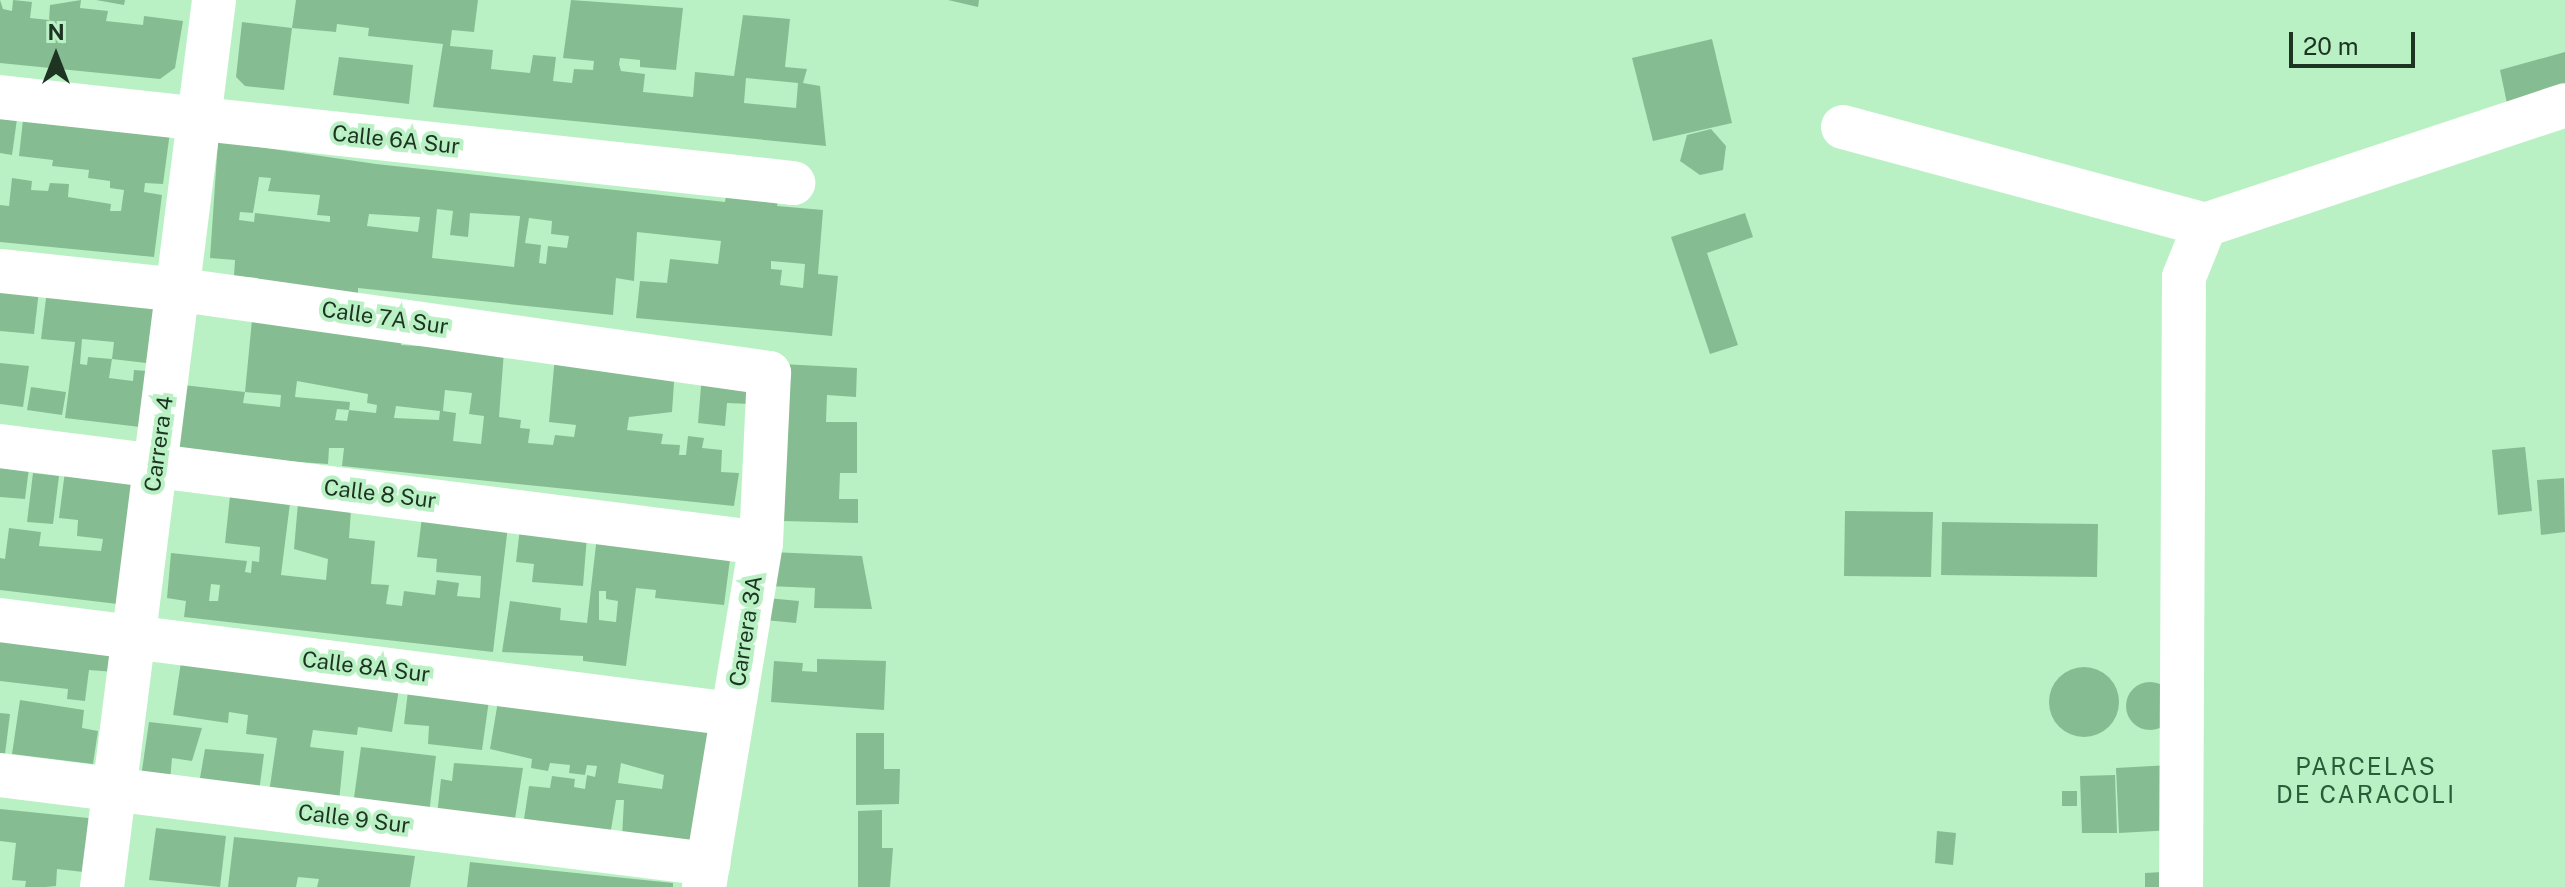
<!DOCTYPE html>
<html>
<head>
<meta charset="utf-8">
<style>
  body { margin:0 }
  #map { position:relative; width:2565px; height:887px; overflow:hidden; background:#b9f1c4; font-family:"Public Sans",sans-serif }
  div>[style] { position:absolute }
  [style*='--x'] { left:calc(var(--x)*1px); top:calc(var(--y)*1px); width:calc(var(--w)*1px); rotate:calc(var(--a)*1deg) }
  .building>* { inset:0; background:#86bc91 }
  .round { border-radius:50% }
  .minor>* { height:44px; margin:-22px; padding:0 22px; transform-origin:22px; border-radius:22px; background:#fff }
  span { translate:-50% -50%; white-space:nowrap; text-align:center; line-height:1.15; -webkit-text-stroke:8px #b9f1c4; paint-order:stroke }
  .street-label { font-size:22px; color:#1e3423 }
  .neighbourhood-label { font-size:24px; color:#295c37; letter-spacing:2px }
  .north { position:absolute; left:16px; top:16px; width:80px; height:80px; -webkit-text-stroke:6px #b9f1c4; paint-order:stroke; rotate:0deg; font-size:22px; font-weight:700; line-height:32px; text-align:center; color:#1e3423 }
  .north::after { content:''; display:block; margin:auto; width:28px; height:36px; background:#1e3423; clip-path:polygon(50% 0,100% 100%,50% 72%,0 100%) }
  .scale { position:absolute; left:2289px; top:32px; width:126px; height:36px; box-sizing:border-box; border:4px solid #1e3423; border-top:0; padding-left:10px; font-size:24px; line-height:28px; white-space:nowrap; color:#1e3423; -webkit-text-stroke:6px #b9f1c4; paint-order:stroke }
</style>
</head>
<body>
<div id="map">
  <div class="building">
    <i style="clip-path:polygon(0 0,3px 9px,12px 11px,13px 0,32px 2px,30px 18px,49px 20px,50px 5px,81px 0,80px 8px,108px 11px,106px 21px,143px 25px,144px 16px,183px 21px,175px 68px,160px 79px,0 63px)"></i>
    <i style="clip-path:polygon(96px 0,125px 0,124px 5px)"></i>
    <i style="clip-path:polygon(evenodd,296px 0,478px 0,474px 32px,452px 30px,450px 46px,493px 50px,491px 69px,530px 73px,533px 55px,556px 57px,553px 81px,572px 83px,574px 69px,593px 70px,594px 61px,563px 58px,571px 0,683px 8px,676px 70px,640px 67px,640px 60px,620px 58px,619px 64px,621px 71px,645px 74px,643px 92px,693px 97px,695px 72px,734px 76px,743px 15px,790px 19px,785px 67px,807px 69px,803px 83px,820px 86px,826px 146px,433px 107px,443px 44px,368px 36px,369px 28px,337px 24px,336px 32px,292px 28px,296px 0,746px 78px,798px 83px,796px 108px,744px 103px,746px 78px)"></i>
    <i style="clip-path:polygon(948px 0,979px 0,978px 7px)"></i>
    <i style="clip-path:polygon(242px 22px,292px 28px,284px 90px,245px 86px,236px 77px)"></i>
    <i style="clip-path:polygon(1712px 39px,1732px 123px,1653px 141px,1632px 58px)"></i>
    <i style="clip-path:polygon(2565px 52px,2565px 101px,2510px 118px,2500px 70px)"></i>
    <i style="clip-path:polygon(339px 57px,413px 65px,409px 104px,333px 95px)"></i>
    <i style="clip-path:polygon(0 117px,17px 119px,12px 155px,0 153px)"></i>
    <i style="clip-path:polygon(23px 120px,170px 132px,163px 184px,145px 183px,144px 192px,162px 195px,154px 257px,0 242px,0 205px,9px 206px,12px 178px,32px 181px,31px 190px,48px 191px,50px 183px,69px 184px,68px 197px,111px 204px,110px 211px,121px 211px,124px 190px,110px 188px,110px 181px,88px 178px,89px 170px,52px 166px,53px 160px,19px 156px)"></i>
    <i style="clip-path:polygon(1711px 129px,1726px 146px,1723px 170px,1700px 175px,1680px 161px,1687px 135px)"></i>
    <i style="clip-path:polygon(evenodd,218px 141px,376px 164px,725px 202px,726px 196px,778px 201px,777px 206px,823px 210px,818px 274px,838px 276px,832px 336px,636px 318px,640px 281px,667px 283px,670px 259px,718px 264px,721px 241px,637px 232px,634px 281px,616px 278px,613px 315px,358px 288px,358px 295px,257px 286px,258px 278px,234px 276px,235px 260px,210px 258px,218px 141px,259px 177px,271px 178px,268px 191px,320px 195px,317px 215px,330px 216px,330px 222px,255px 213px,254px 222px,239px 220px,240px 212px,253px 213px,259px 177px,218px 141px,437px 209px,453px 211px,450px 235px,468px 237px,470px 213px,520px 216px,514px 267px,432px 258px,437px 209px,218px 141px,369px 214px,420px 217px,418px 232px,367px 226px,369px 214px,218px 141px,529px 218px,552px 221px,551px 234px,569px 236px,567px 248px,548px 246px,546px 264px,539px 263px,541px 245px,525px 243px,529px 218px,218px 141px,771px 261px,805px 264px,803px 288px,780px 285px,782px 270px,771px 269px,771px 261px)"></i>
    <i style="clip-path:polygon(1745px 213px,1753px 237px,1707px 253px,1738px 345px,1710px 354px,1671px 237px)"></i>
    <i style="clip-path:polygon(0 283px,39px 290px,34px 334px,0 331px)"></i>
    <i style="clip-path:polygon(47px 290px,156px 301px,155px 364px,112px 359px,114px 342px,82px 339px,80px 364px,87px 365px,88px 357px,112px 359px,109px 378px,133px 381px,134px 370px,147px 371px,140px 427px,65px 418px,75px 342px,41px 339px)"></i>
    <i style="clip-path:polygon(evenodd,252px 320px,402px 339px,401px 345px,504px 351px,499px 417px,521px 420px,520px 428px,530px 429px,528px 443px,553px 445px,555px 435px,574px 437px,576px 425px,549px 422px,555px 356px,675px 368px,672px 412px,629px 417px,627px 430px,663px 434px,661px 444px,680px 445px,679px 455px,686px 455px,688px 436px,704px 438px,702px 448px,722px 450px,721px 472px,739px 473px,734px 506px,342px 466px,344px 448px,329px 448px,328px 464px,177px 454px,183px 385px,245px 392px,243px 403px,280px 407px,281px 395px,245px 392px,252px 320px,297px 381px,368px 394px,367px 403px,377px 405px,376px 413px,349px 410px,350px 402px,295px 397px,297px 381px,252px 320px,445px 390px,472px 393px,469px 414px,484px 416px,481px 444px,453px 441px,456px 413px,443px 411px,445px 390px,252px 320px,396px 406px,440px 411px,439px 420px,394px 418px,396px 406px,252px 320px,337px 409px,349px 410px,347px 421px,335px 420px,337px 409px)"></i>
    <i style="clip-path:polygon(0 363px,29px 366px,23px 407px,0 404px)"></i>
    <i style="clip-path:polygon(782px 364px,857px 368px,856px 397px,827px 395px,826px 422px,857px 422px,857px 473px,840px 473px,839px 499px,858px 499px,858px 523px,783px 521px)"></i>
    <i style="clip-path:polygon(702px 374px,754px 378px,751px 404px,727px 403px,725px 426px,698px 423px)"></i>
    <i style="clip-path:polygon(31px 387px,66px 392px,62px 415px,27px 410px)"></i>
    <i style="clip-path:polygon(2525px 447px,2532px 511px,2498px 515px,2492px 450px)"></i>
    <i style="clip-path:polygon(0 465px,29px 468px,25px 499px,0 497px)"></i>
    <i style="clip-path:polygon(65px 471px,142px 480px,126px 605px,0 590px,0 558px,5px 559px,9px 528px,41px 532px,39px 546px,101px 551px,103px 539px,77px 536px,78px 520px,59px 518px)"></i>
    <i style="clip-path:polygon(33px 473px,59px 476px,53px 524px,27px 522px)"></i>
    <i style="clip-path:polygon(2564px 478px,2565px 532px,2541px 535px,2537px 480px)"></i>
    <i style="clip-path:polygon(evenodd,230px 496px,290px 503px,281px 575px,326px 580px,328px 559px,294px 549px,298px 503px,351px 510px,349px 538px,375px 541px,371px 584px,389px 585px,386px 604px,402px 606px,404px 591px,435px 595px,437px 580px,459px 583px,457px 596px,480px 598px,481px 576px,436px 572px,437px 559px,417px 557px,422px 517px,508px 526px,493px 652px,184px 617px,186px 601px,167px 598px,171px 553px,247px 561px,245px 572px,251px 573px,252px 561px,259px 562px,260px 547px,225px 543px,230px 496px,211px 584px,220px 585px,218px 601px,209px 601px,211px 584px)"></i>
    <i style="clip-path:polygon(1845px 511px,1933px 512px,1931px 577px,1844px 576px)"></i>
    <i style="clip-path:polygon(1942px 522px,2098px 524px,2097px 577px,1941px 575px)"></i>
    <i style="clip-path:polygon(520px 528px,587px 536px,583px 586px,532px 582px,534px 564px,516px 562px)"></i>
    <i style="clip-path:polygon(evenodd,597px 536px,731px 552px,724px 605px,655px 598px,656px 590px,636px 588px,626px 666px,583px 661px,583px 656px,502px 652px,510px 601px,561px 608px,560px 620px,587px 623px,597px 536px,599px 591px,606px 591px,606px 599px,618px 601px,616px 622px,599px 620px,599px 591px)"></i>
    <i style="clip-path:polygon(771px 552px,862px 556px,872px 609px,814px 608px,815px 588px,768px 586px)"></i>
    <i style="clip-path:polygon(767px 598px,799px 601px,796px 623px,765px 620px)"></i>
    <i style="clip-path:polygon(0 628px,119px 641px,115px 672px,89px 670px,85px 701px,67px 699px,68px 689px,0 681px)"></i>
    <i style="clip-path:polygon(817px 659px,886px 661px,884px 710px,771px 702px,774px 661px,803px 663px,802px 671px,817px 672px)"></i>
    <i style="clip-path:polygon(181px 662px,399px 689px,392px 732px,358px 727px,357px 735px,313px 730px,310px 747px,344px 751px,339px 802px,269px 793px,277px 738px,246px 734px,248px 715px,229px 712px,228px 723px,173px 715px)"></i>
    <i class="round" style="left:2049px;top:667px;width:70px;height:70px"></i>
    <i class="round" style="left:2126px;top:682px;width:48px;height:48px"></i>
    <i style="clip-path:polygon(408px 691px,489px 700px,482px 750px,428px 744px,429px 726px,404px 724px)"></i>
    <i style="clip-path:polygon(20px 700px,84px 710px,82px 728px,98px 731px,93px 764px,12px 754px)"></i>
    <i style="clip-path:polygon(evenodd,498px 701px,718px 728px,702px 847px,622px 837px,624px 800px,616px 800px,610px 836px,523px 826px,529px 786px,550px 788px,552px 776px,575px 779px,574px 787px,585px 789px,587px 775px,595px 777px,597px 766px,587px 765px,585px 775px,569px 773px,570px 765px,550px 763px,548px 771px,531px 768px,532px 759px,490px 749px,498px 701px,621px 763px,664px 775px,662px 789px,618px 783px,621px 763px)"></i>
    <i style="clip-path:polygon(0 713px,10px 714px,5px 754px,0 753px)"></i>
    <i style="clip-path:polygon(149px 722px,202px 728px,192px 761px,172px 758px,170px 781px,141px 777px)"></i>
    <i style="clip-path:polygon(856px 733px,884px 733px,884px 769px,900px 769px,899px 804px,856px 805px)"></i>
    <i style="clip-path:polygon(361px 747px,436px 756px,429px 814px,353px 805px)"></i>
    <i style="clip-path:polygon(205px 749px,264px 754px,259px 792px,199px 784px)"></i>
    <i style="clip-path:polygon(454px 763px,523px 768px,514px 825px,437px 815px,441px 779px,452px 781px)"></i>
    <i style="clip-path:polygon(2170px 765px,2173px 830px,2119px 833px,2116px 768px)"></i>
    <i style="clip-path:polygon(2115px 775px,2117px 833px,2082px 833px,2080px 776px)"></i>
    <i style="clip-path:polygon(2062px 791px,2077px 791px,2077px 806px,2062px 806px)"></i>
    <i style="clip-path:polygon(0 809px,98px 819px,92px 873px,57px 869px,56px 886px,45px 887px,25px 887px,26px 881px,12px 880px,16px 843px,0 841px)"></i>
    <i style="clip-path:polygon(882px 810px,882px 848px,893px 848px,890px 887px,858px 887px,858px 811px)"></i>
    <i style="clip-path:polygon(156px 828px,226px 836px,220px 887px,149px 880px)"></i>
    <i style="clip-path:polygon(1937px 831px,1956px 833px,1953px 865px,1935px 863px)"></i>
    <i style="clip-path:polygon(234px 837px,415px 856px,410px 887px,317px 887px,319px 879px,298px 877px,296px 887px,228px 887px)"></i>
    <i style="clip-path:polygon(470px 862px,673px 883px,673px 887px,467px 887px)"></i>
    <i style="clip-path:polygon(2180px 871px,2166px 887px,2145px 887px,2145px 873px)"></i>
  </div>
  <div class="minor">
    <i style="--x:0;--y:97;--w:798;--a:6.19"></i>
    <i style="--x:1843;--y:127;--w:375;--a:15.1"></i>
    <i style="--x:0;--y:271;--w:182;--a:6"></i>
    <i style="--x:181;--y:290;--w:594;--a:8.03"></i>
    <i style="--x:769;--y:373;--w:170;--a:92.7"></i>
    <i style="--x:761;--y:543;--w:349;--a:99.4"></i>
    <i style="--x:0;--y:446;--w:767;--a:7.26"></i>
    <i style="--x:0;--y:620;--w:738;--a:7.32"></i>
    <i style="--x:0;--y:775;--w:714;--a:7.16"></i>
    <i style="--x:102;--y:887;--w:894;--a:-82.8"></i>
    <i style="--x:2181;--y:887;--w:610;--a:-89.72"></i>
    <i style="--x:2184;--y:277;--w:56;--a:-68"></i>
    <i style="--x:2205;--y:225;--w:379;--a:-18.4"></i>
  </div>
  <div class="street-label">
    <span style="left:396px;top:140px;rotate:6deg">Calle 6A Sur</span>
    <span style="left:385px;top:318px;rotate:8deg">Calle 7A Sur</span>
    <span style="left:159px;top:444px;rotate:-82deg">Carrera 4</span>
    <span style="left:380px;top:494px;rotate:7deg">Calle 8 Sur</span>
    <span style="left:746px;top:631px;rotate:-81deg">Carrera 3A</span>
    <span style="left:366px;top:667px;rotate:7deg">Calle 8A Sur</span>
    <span style="left:354px;top:819px;rotate:7deg">Calle 9 Sur</span>
  </div>
  <div class="neighbourhood-label">
    <span style="left:2366px;top:781px">PARCELAS<br>DE CARACOLI</span>
  </div>
  <div class="north">N</div>
  <div class="scale">20 m</div>
</div>
</body>
</html>
